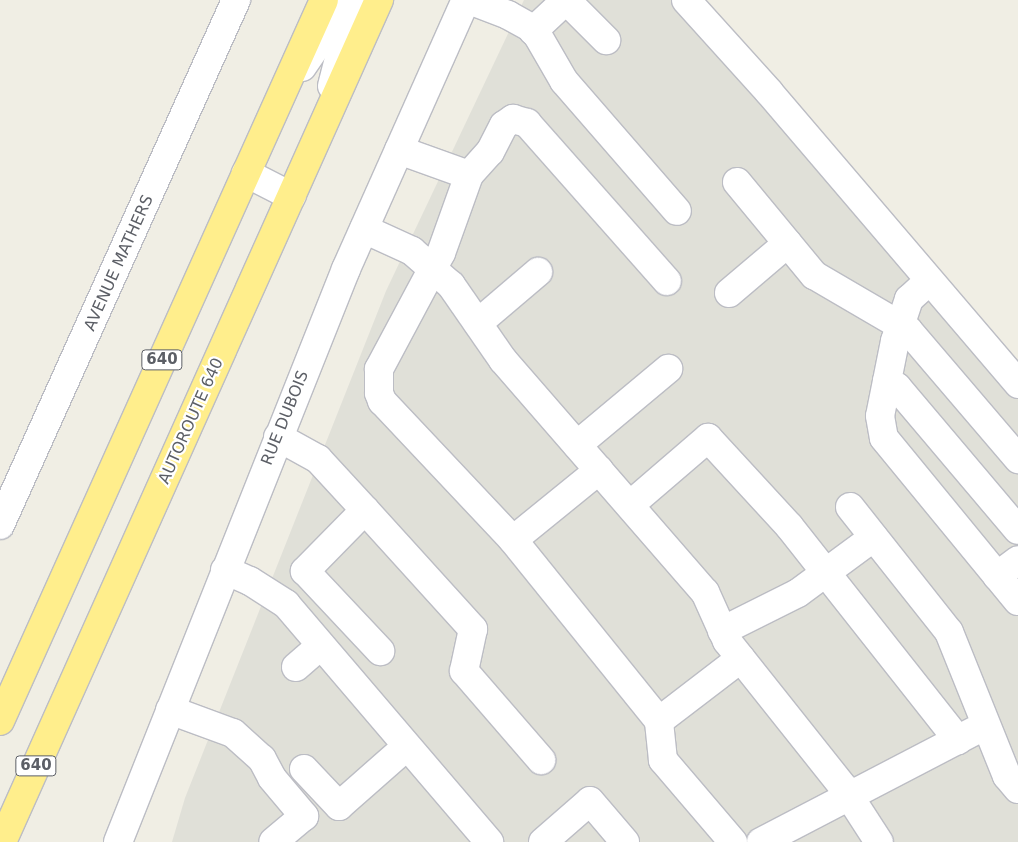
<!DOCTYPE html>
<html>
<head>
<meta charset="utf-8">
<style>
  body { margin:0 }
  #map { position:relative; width:1018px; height:842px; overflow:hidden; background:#f0eee4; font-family:"DejaVu Sans",sans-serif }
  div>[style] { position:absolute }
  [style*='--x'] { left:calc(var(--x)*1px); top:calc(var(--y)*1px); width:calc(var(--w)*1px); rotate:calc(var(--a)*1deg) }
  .industrial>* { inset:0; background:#e0e0d8 }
  .roads { filter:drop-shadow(1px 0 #bcbdc4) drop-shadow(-1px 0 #bcbdc4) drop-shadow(0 1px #bcbdc4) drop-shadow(0 -1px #bcbdc4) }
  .minor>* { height:28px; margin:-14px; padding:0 14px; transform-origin:14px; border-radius:14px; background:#fff }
  .highway>* { height:28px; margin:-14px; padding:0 14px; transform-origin:14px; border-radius:14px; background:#ffee8c }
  span { translate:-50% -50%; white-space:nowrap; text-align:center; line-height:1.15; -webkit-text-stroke:4.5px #fff; paint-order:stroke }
  .shield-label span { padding:1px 4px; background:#fff; border:1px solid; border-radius:4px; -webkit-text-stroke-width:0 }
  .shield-label { font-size:15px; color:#5c5f66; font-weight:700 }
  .street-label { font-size:16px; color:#5c5f66 }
</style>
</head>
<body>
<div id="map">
  <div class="industrial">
    <i style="clip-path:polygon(524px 0,699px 0,1018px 360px,1018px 842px,172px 842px,185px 798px,386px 291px)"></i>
  </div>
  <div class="roads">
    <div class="minor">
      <i style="--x:469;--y:0;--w:42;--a:21"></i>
      <i style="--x:508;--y:15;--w:25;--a:29"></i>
      <i style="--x:530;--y:27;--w:12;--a:48"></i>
      <i style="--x:538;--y:36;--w:52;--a:60"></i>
      <i style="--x:564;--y:81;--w:172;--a:49"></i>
      <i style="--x:566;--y:0;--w:57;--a:45"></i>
      <i style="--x:686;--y:0;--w:124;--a:47.9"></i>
      <i style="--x:769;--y:92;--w:384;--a:49.5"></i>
      <i style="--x:533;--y:31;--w:45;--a:-43.2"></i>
      <i style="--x:302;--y:67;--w:81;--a:-55.5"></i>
      <i style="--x:332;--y:86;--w:89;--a:-75.7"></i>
      <i style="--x:399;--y:150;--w:74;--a:19.7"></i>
      <i style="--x:469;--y:175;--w:83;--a:109.7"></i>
      <i style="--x:441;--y:253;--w:132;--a:118.1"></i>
      <i style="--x:379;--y:369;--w:24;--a:90"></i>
      <i style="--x:379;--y:393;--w:9;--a:69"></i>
      <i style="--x:382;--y:401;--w:191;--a:46.7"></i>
      <i style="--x:513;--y:540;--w:233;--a:51.1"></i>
      <i style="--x:246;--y:173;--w:51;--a:27.1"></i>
      <i style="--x:469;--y:175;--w:31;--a:-48"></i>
      <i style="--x:490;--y:152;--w:30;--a:-63"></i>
      <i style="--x:504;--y:125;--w:11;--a:-34"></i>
      <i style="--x:513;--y:119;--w:15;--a:16"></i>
      <i style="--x:527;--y:123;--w:211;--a:48.5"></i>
      <i style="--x:737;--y:182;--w:121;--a:50.4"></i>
      <i style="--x:814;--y:275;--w:109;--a:30.3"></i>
      <i style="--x:908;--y:330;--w:170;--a:49.5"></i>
      <i style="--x:364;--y:229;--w:53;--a:24.6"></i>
      <i style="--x:412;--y:251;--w:52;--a:41.1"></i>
      <i style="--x:451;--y:285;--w:91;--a:55.3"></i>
      <i style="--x:503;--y:360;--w:308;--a:49"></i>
      <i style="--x:705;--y:592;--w:54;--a:65.8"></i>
      <i style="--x:727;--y:641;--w:188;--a:51.5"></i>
      <i style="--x:844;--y:788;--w:64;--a:57.1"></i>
      <i style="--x:929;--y:281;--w:27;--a:138"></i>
      <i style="--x:909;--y:299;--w:44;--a:108.4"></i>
      <i style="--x:895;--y:341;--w:76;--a:101.3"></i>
      <i style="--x:880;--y:416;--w:22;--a:80"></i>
      <i style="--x:884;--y:438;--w:211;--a:50.6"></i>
      <i style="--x:729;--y:293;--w:77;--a:-40.3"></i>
      <i style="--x:478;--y:323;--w:79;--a:-40.4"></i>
      <i style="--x:887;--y:381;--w:12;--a:31"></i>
      <i style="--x:897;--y:387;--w:187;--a:49.8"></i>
      <i style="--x:278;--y:437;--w:46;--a:28.8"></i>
      <i style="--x:318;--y:459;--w:69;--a:47.3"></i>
      <i style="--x:365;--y:510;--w:86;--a:134.5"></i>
      <i style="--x:305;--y:571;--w:110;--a:46.8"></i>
      <i style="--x:577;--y:445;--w:119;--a:-39.9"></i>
      <i style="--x:630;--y:505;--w:103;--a:-40.7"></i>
      <i style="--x:708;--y:438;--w:120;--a:47.4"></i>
      <i style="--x:789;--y:526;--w:273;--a:51.7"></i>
      <i style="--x:850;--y:507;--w:159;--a:51.6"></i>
      <i style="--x:949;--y:632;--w:155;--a:68.1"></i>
      <i style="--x:1007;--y:776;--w:17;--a:50"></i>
      <i style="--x:365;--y:510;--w:161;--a:47.8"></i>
      <i style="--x:473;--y:629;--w:43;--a:102.1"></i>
      <i style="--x:464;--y:671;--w:118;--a:49.1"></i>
      <i style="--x:0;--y:525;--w:576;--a:-65.79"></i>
      <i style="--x:513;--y:540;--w:111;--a:-39.1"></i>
      <i style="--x:225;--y:570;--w:27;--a:24"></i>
      <i style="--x:250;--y:581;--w:43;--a:32.6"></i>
      <i style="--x:286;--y:604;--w:313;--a:49.5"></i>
      <i style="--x:997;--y:576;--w:26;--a:-37"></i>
      <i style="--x:722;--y:631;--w:85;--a:-26.6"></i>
      <i style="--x:798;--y:593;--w:94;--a:-36.4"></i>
      <i style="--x:296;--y:667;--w:32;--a:-41"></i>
      <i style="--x:170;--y:710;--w:67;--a:20.1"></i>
      <i style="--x:233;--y:733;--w:39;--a:42"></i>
      <i style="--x:262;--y:759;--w:21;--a:62"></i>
      <i style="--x:272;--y:778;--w:50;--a:49.9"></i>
      <i style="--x:304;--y:816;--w:40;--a:140"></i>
      <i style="--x:304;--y:769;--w:51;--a:46.6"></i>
      <i style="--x:339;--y:806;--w:89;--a:-41.4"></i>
      <i style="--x:118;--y:842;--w:617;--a:-68.3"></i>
      <i style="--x:346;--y:269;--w:295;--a:-66"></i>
      <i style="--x:543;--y:842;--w:62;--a:-41.1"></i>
      <i style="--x:590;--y:801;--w:54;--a:49.5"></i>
      <i style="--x:733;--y:842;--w:108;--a:-130.5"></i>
      <i style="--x:663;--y:760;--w:39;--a:-96"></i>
      <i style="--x:659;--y:721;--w:103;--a:-37.5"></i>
      <i style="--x:761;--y:842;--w:240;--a:-27.5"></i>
    </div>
    <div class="highway">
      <i style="--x:0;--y:721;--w:790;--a:-65.8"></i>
      <i style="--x:2;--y:842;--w:923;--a:-65.88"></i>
    </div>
  </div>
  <div class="shield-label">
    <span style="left:162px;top:360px">640</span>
    <span style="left:36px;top:766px">640</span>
  </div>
  <div class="street-label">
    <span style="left:119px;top:263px;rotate:-66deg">AVENUE MATHERS</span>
    <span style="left:285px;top:418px;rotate:-68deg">RUE DUBOIS</span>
    <span style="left:191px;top:421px;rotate:-66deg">AUTOROUTE 640</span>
  </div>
</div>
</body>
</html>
